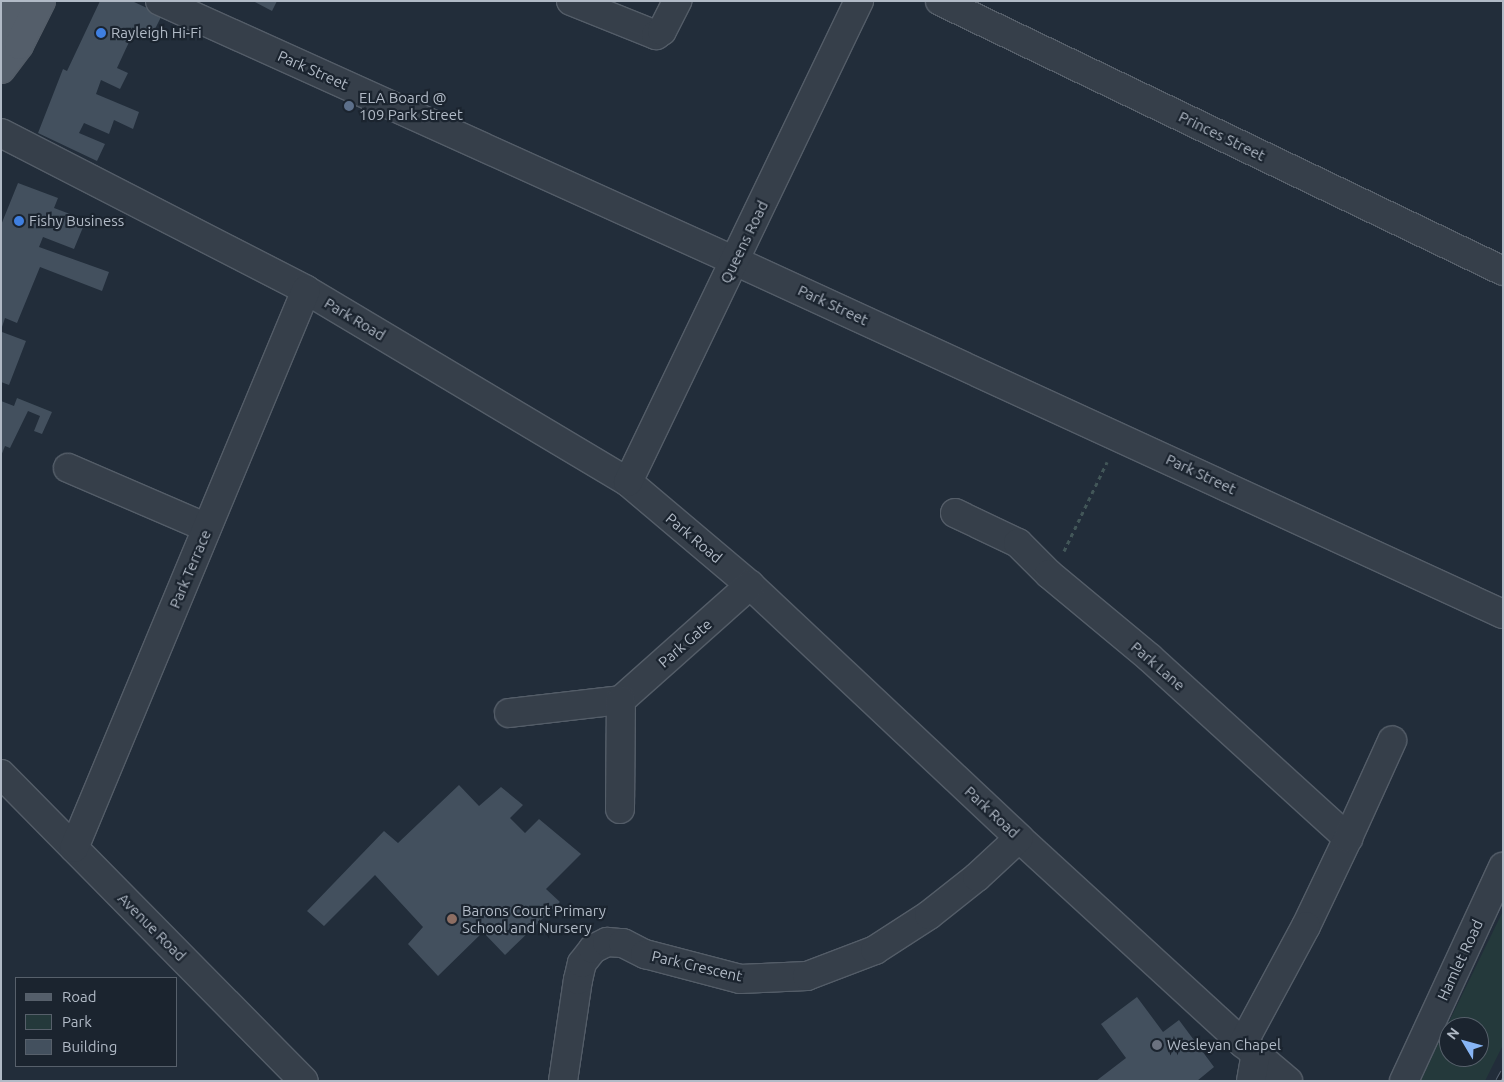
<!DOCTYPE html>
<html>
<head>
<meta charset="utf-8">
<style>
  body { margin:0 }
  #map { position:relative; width:1504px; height:1082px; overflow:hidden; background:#222d3a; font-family:Ubuntu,sans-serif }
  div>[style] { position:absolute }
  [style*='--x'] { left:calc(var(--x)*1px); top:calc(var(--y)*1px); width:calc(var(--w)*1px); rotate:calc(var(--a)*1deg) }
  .green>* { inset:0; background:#24393b }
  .building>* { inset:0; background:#43505e }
  .path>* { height:3px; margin-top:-1.5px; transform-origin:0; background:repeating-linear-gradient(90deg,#425658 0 4px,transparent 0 8px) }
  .roads { filter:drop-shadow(1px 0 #545d68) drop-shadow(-1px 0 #545d68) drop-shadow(0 1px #545d68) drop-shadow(0 -1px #545d68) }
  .minor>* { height:28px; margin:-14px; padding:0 14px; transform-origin:14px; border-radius:14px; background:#363f4a }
  .major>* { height:28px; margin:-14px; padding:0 14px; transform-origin:14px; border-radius:14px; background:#545e6a }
  .rail>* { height:5.5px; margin-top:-2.75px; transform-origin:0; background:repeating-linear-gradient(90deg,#1b242f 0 11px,#586371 0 22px); box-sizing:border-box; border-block:1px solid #586371 }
  .dots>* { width:14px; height:14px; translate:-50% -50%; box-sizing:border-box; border:2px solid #1b242f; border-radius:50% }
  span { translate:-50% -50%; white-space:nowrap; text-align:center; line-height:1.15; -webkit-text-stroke:4.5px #1b242f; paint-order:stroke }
  .poi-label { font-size:15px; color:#b1bac6 }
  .left { translate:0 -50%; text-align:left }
  .street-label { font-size:15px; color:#b1bac6 }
  .frame { position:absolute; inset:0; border:2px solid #b1bac6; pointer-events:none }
  .legend { position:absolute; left:15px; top:977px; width:162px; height:90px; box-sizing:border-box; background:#1b242f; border:1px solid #57606b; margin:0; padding:6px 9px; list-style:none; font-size:15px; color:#b1bac6 }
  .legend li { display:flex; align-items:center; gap:10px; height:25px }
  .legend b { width:25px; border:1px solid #57606b }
  .north { position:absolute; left:1439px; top:1017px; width:50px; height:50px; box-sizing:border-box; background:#1b242f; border:1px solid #57606b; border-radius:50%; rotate:307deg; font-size:14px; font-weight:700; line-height:20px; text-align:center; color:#b1bac6 }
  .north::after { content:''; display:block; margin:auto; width:18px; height:22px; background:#87b5f5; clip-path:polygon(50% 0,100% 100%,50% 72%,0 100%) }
</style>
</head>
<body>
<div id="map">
  <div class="green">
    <i style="clip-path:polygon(evenodd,1503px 911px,1503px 1045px,1485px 1081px,1420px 1081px,1503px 911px,1449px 1027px,1479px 1027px,1479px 1057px,1449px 1057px,1449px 1027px)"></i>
  </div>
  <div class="building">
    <i style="clip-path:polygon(100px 1px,132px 1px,162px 15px,152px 35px,136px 27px,117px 68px,128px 73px,120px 89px,101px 80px,96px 94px,139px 112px,133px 129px,114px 120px,109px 134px,84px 123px,79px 133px,105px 144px,97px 161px,38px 133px,63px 69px,67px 71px)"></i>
    <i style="clip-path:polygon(253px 1px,277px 1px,272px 11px)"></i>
    <i style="clip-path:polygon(18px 183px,58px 198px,54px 208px,86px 220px,74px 249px,43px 237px,39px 247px,109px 272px,102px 291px,40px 267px,17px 323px,5px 318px,2px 327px,1px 225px)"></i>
    <i style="clip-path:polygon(1px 327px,2px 332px,26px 341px,9px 385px,1px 382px)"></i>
    <i style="clip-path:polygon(17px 398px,52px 412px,42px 434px,34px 431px,40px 416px,28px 411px,10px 448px,5px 446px,1px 456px,1px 401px,14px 406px)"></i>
    <i style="clip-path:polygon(459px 785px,479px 806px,501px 787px,523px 805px,510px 818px,525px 833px,539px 819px,581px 854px,546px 889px,560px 902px,505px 955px,483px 932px,438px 976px,408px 944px,423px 927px,375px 875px,324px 926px,307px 911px,384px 831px,398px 843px)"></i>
    <i style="clip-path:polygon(1137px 997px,1163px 1032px,1179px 1020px,1214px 1067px,1197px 1081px,1096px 1081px,1126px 1058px,1101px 1024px)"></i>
  </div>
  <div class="path">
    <i style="--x:1064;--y:551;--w:99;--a:-64.2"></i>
  </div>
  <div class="roads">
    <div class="minor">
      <i style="--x:160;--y:1;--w:631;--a:24.33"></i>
      <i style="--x:735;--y:261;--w:845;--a:24.69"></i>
      <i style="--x:571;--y:1;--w:92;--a:21.8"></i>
      <i style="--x:656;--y:35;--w:7;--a:-34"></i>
      <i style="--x:662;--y:31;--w:34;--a:-63"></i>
      <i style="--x:940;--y:1;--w:624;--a:25.62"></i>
      <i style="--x:1;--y:133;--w:343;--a:27.2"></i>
      <i style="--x:306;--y:290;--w:375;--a:30.8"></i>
      <i style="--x:628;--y:482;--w:160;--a:40.2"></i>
      <i style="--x:750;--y:585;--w:369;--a:43.2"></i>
      <i style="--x:1019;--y:838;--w:304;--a:42.5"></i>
      <i style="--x:1243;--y:1043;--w:59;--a:40.2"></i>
      <i style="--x:68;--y:468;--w:151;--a:23.3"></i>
      <i style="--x:628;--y:482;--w:534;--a:-64.35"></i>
      <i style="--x:955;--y:513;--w:70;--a:25.5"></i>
      <i style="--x:1018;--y:543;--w:44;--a:45"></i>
      <i style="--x:1049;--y:574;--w:131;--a:39.7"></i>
      <i style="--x:1150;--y:658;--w:268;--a:42.3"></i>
      <i style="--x:1348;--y:838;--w:98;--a:115.5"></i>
      <i style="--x:1306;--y:926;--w:133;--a:118.3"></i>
      <i style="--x:509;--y:713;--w:113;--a:-6.6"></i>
      <i style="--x:621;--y:700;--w:173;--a:-41.7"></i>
      <i style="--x:1;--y:774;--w:431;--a:45.4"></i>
      <i style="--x:620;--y:809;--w:109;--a:-89.5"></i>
      <i style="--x:1348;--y:838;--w:107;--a:-65.6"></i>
      <i style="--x:74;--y:848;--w:604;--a:-67.42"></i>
      <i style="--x:563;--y:1081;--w:102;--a:-81.6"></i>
      <i style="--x:578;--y:980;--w:17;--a:-77"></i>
      <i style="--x:582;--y:963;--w:18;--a:-52"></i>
      <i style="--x:593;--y:949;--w:16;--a:-27"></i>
      <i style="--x:607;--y:942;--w:16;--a:4"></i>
      <i style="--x:623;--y:943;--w:25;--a:27"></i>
      <i style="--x:645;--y:954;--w:98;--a:14.7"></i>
      <i style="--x:740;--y:979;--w:67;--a:-2.6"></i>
      <i style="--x:807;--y:976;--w:73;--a:-20.9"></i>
      <i style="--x:875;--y:950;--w:64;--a:-32.9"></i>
      <i style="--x:929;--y:915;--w:61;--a:-38.4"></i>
      <i style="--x:977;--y:877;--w:57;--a:-42.9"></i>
      <i style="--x:1251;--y:1081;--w:27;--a:-80"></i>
      <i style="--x:1404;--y:1081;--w:236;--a:-65.2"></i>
    </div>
    <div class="major">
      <i style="--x:1;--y:44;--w:14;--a:-82"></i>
      <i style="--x:3;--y:30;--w:32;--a:-66"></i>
      <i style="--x:1;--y:69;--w:30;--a:-53"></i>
      <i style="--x:19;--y:45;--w:49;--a:-63.4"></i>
    </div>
  </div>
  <div class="rail">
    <i style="--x:1498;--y:1081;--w:10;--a:-61"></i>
  </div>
  <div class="dots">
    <i style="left:101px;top:33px;background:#3f7fe0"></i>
    <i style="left:349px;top:106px;background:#5c6f8a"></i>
    <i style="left:19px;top:221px;background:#3f7fe0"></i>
    <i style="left:452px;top:919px;background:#8d6e63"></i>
    <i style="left:1157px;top:1045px;background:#6b7280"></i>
  </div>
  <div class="poi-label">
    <span class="left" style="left:111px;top:33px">Rayleigh Hi-Fi</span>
    <span class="left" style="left:359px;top:106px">ELA Board @<br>109 Park Street</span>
    <span class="left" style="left:29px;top:221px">Fishy Business</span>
    <span class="left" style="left:462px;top:919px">Barons Court Primary<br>School and Nursery</span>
    <span class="left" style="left:1167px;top:1045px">Wesleyan Chapel</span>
  </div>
  <div class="street-label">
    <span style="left:313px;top:70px;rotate:24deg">Park Street</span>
    <span style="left:1222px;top:136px;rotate:26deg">Princes Street</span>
    <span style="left:744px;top:242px;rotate:-64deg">Queens Road</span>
    <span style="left:833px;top:305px;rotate:25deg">Park Street</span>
    <span style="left:355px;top:319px;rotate:31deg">Park Road</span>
    <span style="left:1201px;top:474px;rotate:25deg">Park Street</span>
    <span style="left:694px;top:538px;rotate:40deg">Park Road</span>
    <span style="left:190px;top:569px;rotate:-67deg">Park Terrace</span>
    <span style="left:685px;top:643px;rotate:-41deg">Park Gate</span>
    <span style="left:1158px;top:666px;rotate:41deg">Park Lane</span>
    <span style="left:992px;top:812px;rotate:43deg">Park Road</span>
    <span style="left:152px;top:927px;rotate:45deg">Avenue Road</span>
    <span style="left:1460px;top:960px;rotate:-65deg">Hamlet Road</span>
    <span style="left:697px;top:966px;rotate:13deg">Park Crescent</span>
  </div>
  <div class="frame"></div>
  <ul class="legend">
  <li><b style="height:6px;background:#545e6a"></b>Road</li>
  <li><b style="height:14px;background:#24393b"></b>Park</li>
  <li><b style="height:14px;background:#43505e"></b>Building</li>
  </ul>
  <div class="north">N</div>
</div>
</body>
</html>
